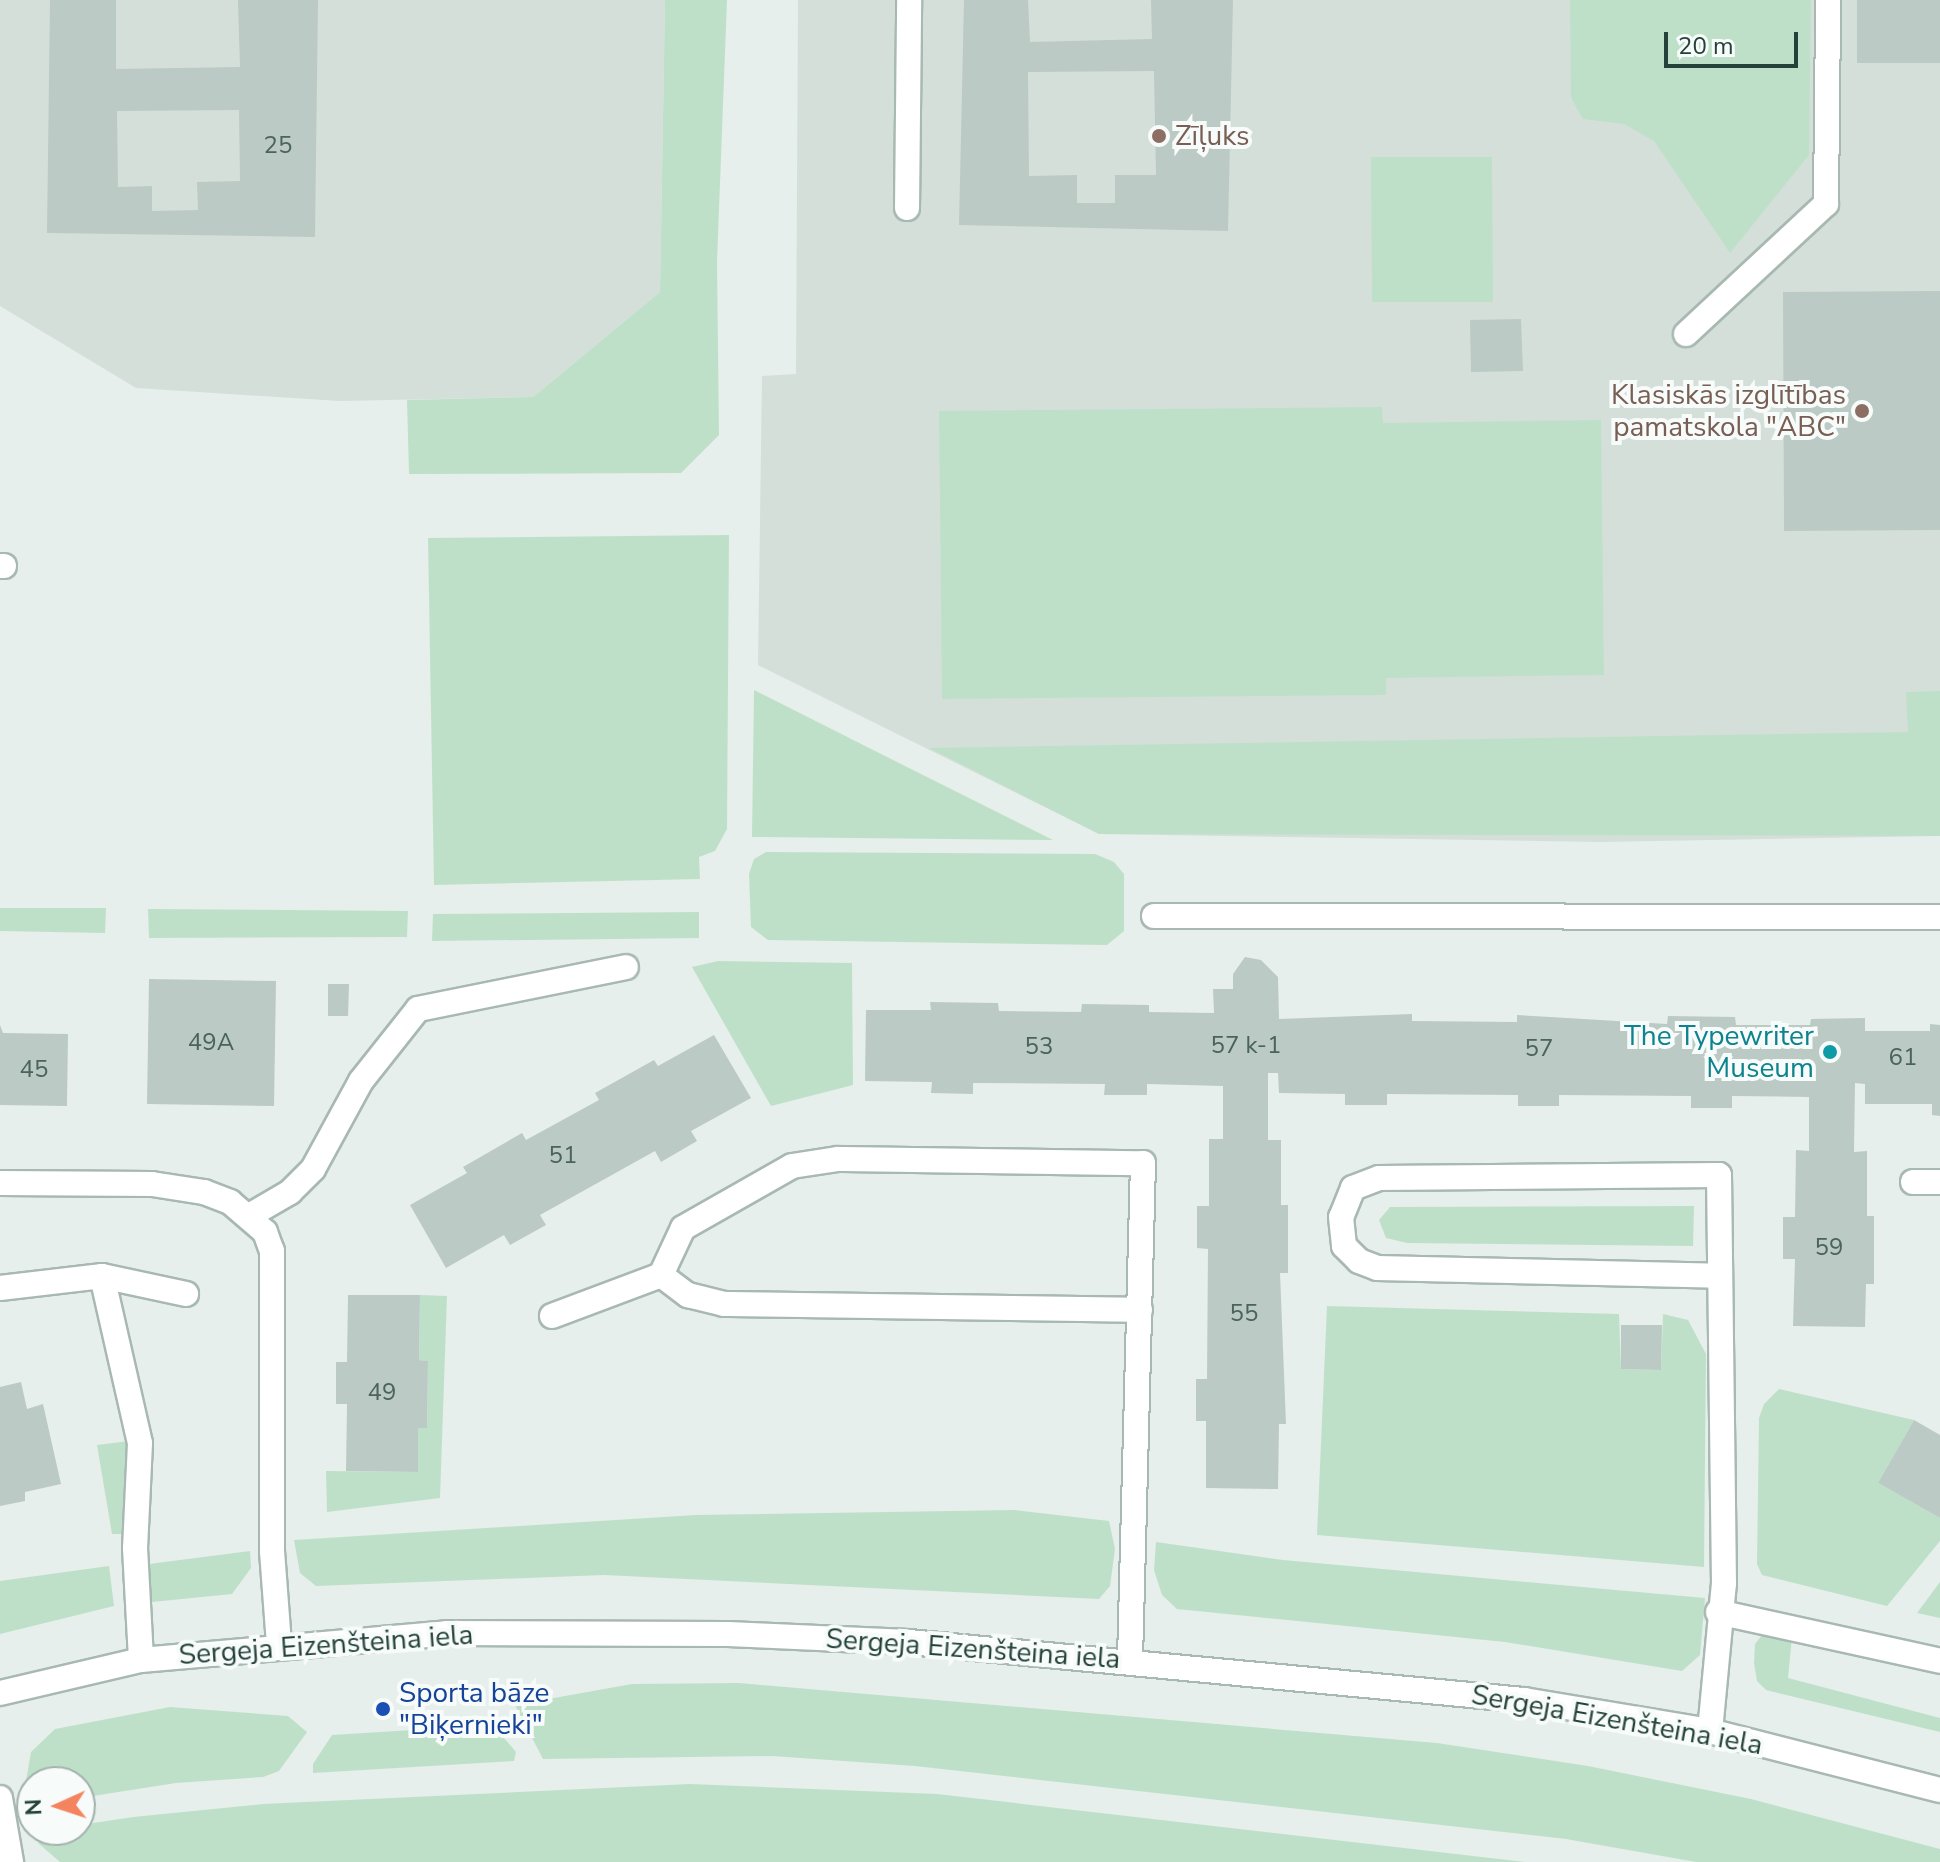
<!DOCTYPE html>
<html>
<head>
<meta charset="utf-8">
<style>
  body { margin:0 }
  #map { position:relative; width:1940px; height:1862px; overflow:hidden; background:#e6efeb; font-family:"Nunito Sans",sans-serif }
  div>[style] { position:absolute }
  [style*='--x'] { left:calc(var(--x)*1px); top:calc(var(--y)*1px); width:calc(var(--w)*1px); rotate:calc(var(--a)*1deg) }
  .built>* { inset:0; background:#d4dfda }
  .green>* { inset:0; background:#bfe0c8 }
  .building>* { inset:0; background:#bbcac4 }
  .roads { filter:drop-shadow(2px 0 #a8b8b2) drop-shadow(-2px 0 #a8b8b2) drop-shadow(0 2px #a8b8b2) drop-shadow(0 -2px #a8b8b2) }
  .service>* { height:24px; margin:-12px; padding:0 12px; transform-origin:12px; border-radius:12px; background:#fff }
  .tertiary>* { height:24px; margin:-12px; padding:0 12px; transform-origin:12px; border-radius:12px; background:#fff }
  .dots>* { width:22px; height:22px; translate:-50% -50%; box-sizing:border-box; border:4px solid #f7fbf9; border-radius:50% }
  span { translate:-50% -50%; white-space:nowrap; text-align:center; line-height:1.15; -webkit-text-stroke:8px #f7fbf9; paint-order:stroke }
  .number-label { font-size:24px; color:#4a645c }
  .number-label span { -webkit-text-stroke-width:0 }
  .education-label { font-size:28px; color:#785e54 }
  .left { translate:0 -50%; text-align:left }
  .right { translate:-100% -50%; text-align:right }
  .culture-label { font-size:28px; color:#0d838f }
  .street-label { font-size:28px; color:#24423a }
  .transit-label { font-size:28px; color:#164399 }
  .north { position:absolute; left:16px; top:1766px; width:80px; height:80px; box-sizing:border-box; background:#f7fbf9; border:2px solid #a3b1ad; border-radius:50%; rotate:267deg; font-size:22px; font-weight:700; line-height:32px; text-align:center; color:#24423a }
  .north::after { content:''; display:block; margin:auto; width:28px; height:36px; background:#f4845f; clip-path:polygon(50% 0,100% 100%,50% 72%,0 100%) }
  .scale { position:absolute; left:1664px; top:32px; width:134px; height:36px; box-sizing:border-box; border:4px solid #24423a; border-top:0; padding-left:10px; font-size:24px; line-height:28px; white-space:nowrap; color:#24423a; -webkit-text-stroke:6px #f7fbf9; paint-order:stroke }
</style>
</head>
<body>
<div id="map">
  <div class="built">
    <i style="clip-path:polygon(0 0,665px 0,660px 292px,533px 397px,340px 401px,136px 388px,0 306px)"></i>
    <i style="clip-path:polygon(798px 0,1940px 0,1940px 836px,1601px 842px,1099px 834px,758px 665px,762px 376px,796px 374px)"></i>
  </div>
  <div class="green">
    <i style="clip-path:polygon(665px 0,727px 0,717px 262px,719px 435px,681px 473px,409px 474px,407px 400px,533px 397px,660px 292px)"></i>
    <i style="clip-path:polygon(1570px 0,1811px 0,1809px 155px,1730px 253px,1654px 141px,1624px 124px,1583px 119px,1571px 98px)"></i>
    <i style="clip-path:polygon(1371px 157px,1492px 157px,1493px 302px,1372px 302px)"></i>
    <i style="clip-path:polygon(1382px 407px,1383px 423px,1601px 420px,1604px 675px,1386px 678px,1386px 695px,942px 699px,939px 411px)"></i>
    <i style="clip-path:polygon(729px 535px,727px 829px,715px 851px,699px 857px,700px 879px,434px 885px,428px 538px)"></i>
    <i style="clip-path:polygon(754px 690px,905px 766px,1053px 840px,752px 837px)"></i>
    <i style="clip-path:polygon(1940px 691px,1940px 836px,1099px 834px,929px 748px,1908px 732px,1906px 692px)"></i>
    <i style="clip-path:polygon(766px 852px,1095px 854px,1114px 862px,1124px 874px,1124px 931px,1107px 945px,768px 940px,751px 927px,749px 874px,754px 859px)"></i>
    <i style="clip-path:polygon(0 908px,106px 908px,105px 933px,0 931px)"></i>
    <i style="clip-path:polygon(148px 909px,408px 911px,407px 937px,149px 938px)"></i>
    <i style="clip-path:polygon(699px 912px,699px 938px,432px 941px,433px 914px)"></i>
    <i style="clip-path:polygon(718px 961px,852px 963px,853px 1085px,771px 1106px,692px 967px)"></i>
    <i style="clip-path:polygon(1694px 1206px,1693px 1246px,1407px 1243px,1386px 1238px,1379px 1220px,1390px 1207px)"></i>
    <i style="clip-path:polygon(420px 1295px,447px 1296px,440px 1498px,327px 1512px,326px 1471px,418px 1472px,418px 1428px,427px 1428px,428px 1361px,419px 1360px)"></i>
    <i style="clip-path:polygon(1327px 1306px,1619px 1314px,1621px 1369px,1661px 1370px,1663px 1314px,1688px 1320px,1706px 1354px,1704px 1567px,1317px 1535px)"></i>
    <i style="clip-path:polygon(1779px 1389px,1914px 1420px,1878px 1483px,1940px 1518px,1940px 1541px,1887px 1606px,1762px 1575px,1757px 1564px,1759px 1418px,1764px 1404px)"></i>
    <i style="clip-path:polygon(129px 1441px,124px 1534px,112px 1534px,97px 1445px)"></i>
    <i style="clip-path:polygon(1014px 1510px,1109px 1521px,1115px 1549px,1110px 1586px,1099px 1599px,604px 1575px,316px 1586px,300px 1573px,294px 1540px,696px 1515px)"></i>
    <i style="clip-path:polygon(1156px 1542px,1283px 1560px,1705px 1598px,1700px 1655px,1682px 1671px,1505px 1642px,1177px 1609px,1162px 1595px,1154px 1570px)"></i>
    <i style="clip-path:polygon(250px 1551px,251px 1568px,232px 1594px,152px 1602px,149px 1564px)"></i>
    <i style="clip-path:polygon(109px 1566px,114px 1606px,0 1634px,0 1581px)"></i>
    <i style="clip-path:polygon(1940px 1582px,1940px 1618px,1917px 1613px)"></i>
    <i style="clip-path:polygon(1765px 1631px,1792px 1637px,1788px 1678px,1940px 1718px,1940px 1732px,1766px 1690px,1757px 1681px,1754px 1663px,1755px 1644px)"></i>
    <i style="clip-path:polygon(739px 1683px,1437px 1743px,1588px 1766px,1751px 1799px,1940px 1849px,1940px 1862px,1696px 1862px,1566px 1839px,915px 1766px,772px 1756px,543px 1759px,515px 1705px,632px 1684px)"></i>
    <i style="clip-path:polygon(170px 1707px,288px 1716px,307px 1732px,279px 1771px,263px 1777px,176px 1783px,80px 1798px,80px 1782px,32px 1782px,32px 1809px,26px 1781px,31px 1752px,55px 1729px)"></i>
    <i style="clip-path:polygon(493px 1725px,516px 1752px,514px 1761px,313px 1773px,313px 1764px,332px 1735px)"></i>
    <i style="clip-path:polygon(690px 1784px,937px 1794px,1525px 1862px,60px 1862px,38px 1843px,43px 1830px,80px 1830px,80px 1825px,133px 1817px,263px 1804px)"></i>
  </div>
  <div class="building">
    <i style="clip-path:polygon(evenodd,50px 0,116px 0,116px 69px,240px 67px,238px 0,318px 0,315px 237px,47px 233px,50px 0,239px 110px,240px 181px,197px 182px,198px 210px,152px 211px,152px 186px,118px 187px,117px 111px,239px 110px)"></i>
    <i style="clip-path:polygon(evenodd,964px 0,1028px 0,1030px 42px,1152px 39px,1151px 0,1233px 0,1228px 231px,959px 225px,964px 0,1154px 71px,1156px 175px,1115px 175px,1115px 203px,1077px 203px,1077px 175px,1029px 176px,1028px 72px,1154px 71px)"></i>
    <i style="clip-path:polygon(1857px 0,1940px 0,1940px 63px,1857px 63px)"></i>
    <i style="clip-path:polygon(1940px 291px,1940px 530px,1784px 531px,1783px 292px)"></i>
    <i style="clip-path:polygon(1521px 319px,1523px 371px,1471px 372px,1470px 320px)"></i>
    <i style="clip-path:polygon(1245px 957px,1261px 960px,1278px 977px,1279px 1019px,1412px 1014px,1412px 1021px,1517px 1022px,1517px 1015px,1667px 1024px,1668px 1016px,1735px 1017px,1736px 1025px,1810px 1025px,1811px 1019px,1865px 1018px,1865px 1031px,1930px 1031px,1930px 1024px,1940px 1025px,1940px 1116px,1932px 1115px,1932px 1104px,1865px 1104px,1865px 1084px,1855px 1083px,1854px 1152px,1867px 1151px,1867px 1216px,1874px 1216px,1874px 1284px,1866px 1284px,1865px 1327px,1793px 1326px,1795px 1259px,1783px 1259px,1783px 1217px,1795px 1217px,1796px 1150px,1809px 1151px,1809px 1097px,1732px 1096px,1732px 1108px,1691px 1108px,1691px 1096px,1559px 1095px,1559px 1106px,1518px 1106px,1518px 1095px,1387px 1094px,1387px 1105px,1345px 1105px,1345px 1094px,1279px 1093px,1278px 1073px,1268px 1073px,1268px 1140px,1281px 1140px,1281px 1205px,1288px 1205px,1288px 1273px,1280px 1273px,1286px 1424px,1279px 1424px,1278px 1489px,1206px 1488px,1206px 1421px,1196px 1421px,1196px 1379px,1207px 1379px,1208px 1249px,1197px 1248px,1197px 1206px,1209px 1206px,1209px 1139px,1223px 1139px,1223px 1086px,1147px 1084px,1147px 1095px,1104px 1095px,1105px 1084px,973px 1083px,973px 1094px,931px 1093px,932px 1082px,865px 1081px,866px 1010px,931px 1010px,930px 1002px,998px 1003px,999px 1011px,1081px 1012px,1082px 1004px,1149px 1005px,1149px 1012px,1214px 1013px,1213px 989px,1233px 989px,1233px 974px)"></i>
    <i style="clip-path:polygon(149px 979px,276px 981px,274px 1106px,147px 1104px)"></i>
    <i style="clip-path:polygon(328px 984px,349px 984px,348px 1016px,328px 1016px)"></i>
    <i style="clip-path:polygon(0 1025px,3px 1033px,68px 1034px,67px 1106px,0 1105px)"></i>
    <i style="clip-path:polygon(714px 1035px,751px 1098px,691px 1131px,697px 1141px,661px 1162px,655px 1151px,540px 1215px,546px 1225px,510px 1245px,504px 1235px,446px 1268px,410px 1205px,467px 1173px,463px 1167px,522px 1133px,526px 1140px,599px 1100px,595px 1093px,654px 1060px,658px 1066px)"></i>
    <i style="clip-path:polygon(348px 1295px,420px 1295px,419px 1360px,428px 1361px,427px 1428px,418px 1428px,418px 1472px,346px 1471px,347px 1404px,336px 1404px,336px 1362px,347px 1362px)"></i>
    <i style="clip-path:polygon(1621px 1325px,1662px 1325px,1661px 1370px,1621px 1369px)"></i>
    <i style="clip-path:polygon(21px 1382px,27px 1409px,43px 1404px,61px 1484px,25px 1492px,25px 1501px,0 1506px,0 1387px)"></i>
    <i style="clip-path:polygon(1914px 1420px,1940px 1435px,1940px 1518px,1878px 1483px)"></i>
  </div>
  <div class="roads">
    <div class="service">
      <i style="--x:907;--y:208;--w:208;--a:-89.4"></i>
      <i style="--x:1686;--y:334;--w:191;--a:-42.9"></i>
      <i style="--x:1826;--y:204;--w:204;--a:-89.4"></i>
      <i style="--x:0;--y:566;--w:4;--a:0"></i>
      <i style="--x:1154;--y:916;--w:786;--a:0.07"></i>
      <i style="--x:1913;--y:1182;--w:27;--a:0"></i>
      <i style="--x:0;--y:1183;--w:152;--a:0.4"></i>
      <i style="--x:152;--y:1184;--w:53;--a:8.7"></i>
      <i style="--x:204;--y:1192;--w:28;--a:21"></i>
      <i style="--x:230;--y:1202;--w:46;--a:40.6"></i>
      <i style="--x:265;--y:1232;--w:20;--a:70"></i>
      <i style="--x:272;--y:1251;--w:300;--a:90"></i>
      <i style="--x:272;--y:1551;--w:94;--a:85.7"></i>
      <i style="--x:249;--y:1216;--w:48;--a:-30.3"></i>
      <i style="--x:290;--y:1192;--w:33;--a:-45"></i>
      <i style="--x:313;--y:1169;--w:100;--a:-61.4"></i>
      <i style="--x:361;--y:1081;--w:92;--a:-51.6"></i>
      <i style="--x:418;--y:1009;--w:212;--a:-11.4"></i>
      <i style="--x:661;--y:1275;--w:34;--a:37"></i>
      <i style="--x:688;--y:1295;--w:37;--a:14"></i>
      <i style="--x:724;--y:1304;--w:416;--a:0.8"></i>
      <i style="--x:102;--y:1276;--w:171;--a:77.2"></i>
      <i style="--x:140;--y:1443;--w:105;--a:92.7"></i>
      <i style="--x:135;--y:1548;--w:112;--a:86.9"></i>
      <i style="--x:0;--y:1288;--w:103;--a:-6.7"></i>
      <i style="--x:102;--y:1276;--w:86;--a:12.1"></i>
      <i style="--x:552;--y:1316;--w:116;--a:-20.6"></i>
      <i style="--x:661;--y:1275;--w:52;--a:-64.9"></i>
      <i style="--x:683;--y:1228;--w:125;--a:-29.6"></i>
      <i style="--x:792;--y:1166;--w:47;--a:-8.7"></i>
      <i style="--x:838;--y:1159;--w:305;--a:0.8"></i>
      <i style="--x:1143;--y:1163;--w:498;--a:91.5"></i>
      <i style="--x:1718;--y:1612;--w:227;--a:12.4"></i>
      <i style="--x:1710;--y:1731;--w:148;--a:-84.6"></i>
      <i style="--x:1724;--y:1584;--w:409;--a:-90.7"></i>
      <i style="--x:1719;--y:1175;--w:340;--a:179.5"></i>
      <i style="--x:1379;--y:1178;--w:28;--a:159"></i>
      <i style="--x:1353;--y:1188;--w:31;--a:112"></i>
      <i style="--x:1341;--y:1217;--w:29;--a:84"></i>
      <i style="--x:1344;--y:1246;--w:21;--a:45"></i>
      <i style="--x:1359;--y:1261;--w:19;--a:21"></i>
      <i style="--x:1377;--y:1268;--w:342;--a:1.3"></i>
      <i style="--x:0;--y:1798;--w:65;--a:80.2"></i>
    </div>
    <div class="tertiary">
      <i style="--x:0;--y:1693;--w:145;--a:-13.2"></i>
      <i style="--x:141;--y:1660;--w:307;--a:-5"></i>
      <i style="--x:447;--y:1633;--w:281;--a:0.2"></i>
      <i style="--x:728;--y:1634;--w:181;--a:2.5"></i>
      <i style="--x:909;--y:1642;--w:618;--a:5.39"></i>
      <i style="--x:1524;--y:1700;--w:189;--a:9.5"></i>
      <i style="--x:1710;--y:1731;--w:237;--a:14.4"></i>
    </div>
  </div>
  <div class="dots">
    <i style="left:1159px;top:136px;background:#8d6e63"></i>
    <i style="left:1862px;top:411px;background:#8d6e63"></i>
    <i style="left:1830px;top:1052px;background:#0f9aa8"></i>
    <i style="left:383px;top:1709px;background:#1a4fb4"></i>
  </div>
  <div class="number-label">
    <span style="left:278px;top:146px">25</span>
    <span style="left:211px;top:1043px">49A</span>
    <span style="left:1246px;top:1046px">57 k-1</span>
    <span style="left:1039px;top:1047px">53</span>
    <span style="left:1539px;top:1049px">57</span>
    <span style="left:1903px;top:1058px">61</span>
    <span style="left:34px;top:1070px">45</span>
    <span style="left:563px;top:1156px">51</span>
    <span style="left:1829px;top:1248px">59</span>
    <span style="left:1244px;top:1314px">55</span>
    <span style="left:382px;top:1393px">49</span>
  </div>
  <div class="education-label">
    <span class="left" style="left:1175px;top:136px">Zīļuks</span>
    <span class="right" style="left:1846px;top:411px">Klasiskās izglītības<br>pamatskola "ABC"</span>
  </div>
  <div class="culture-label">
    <span class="right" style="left:1814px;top:1052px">The Typewriter<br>Museum</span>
  </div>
  <div class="street-label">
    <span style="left:326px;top:1645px;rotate:-4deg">Sergeja Eizenšteina iela</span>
    <span style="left:973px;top:1649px;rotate:4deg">Sergeja Eizenšteina iela</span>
    <span style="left:1617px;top:1720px;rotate:10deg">Sergeja Eizenšteina iela</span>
  </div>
  <div class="transit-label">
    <span class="left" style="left:399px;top:1709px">Sporta bāze<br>"Biķernieki"</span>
  </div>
  <div class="north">N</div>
  <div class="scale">20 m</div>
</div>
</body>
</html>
